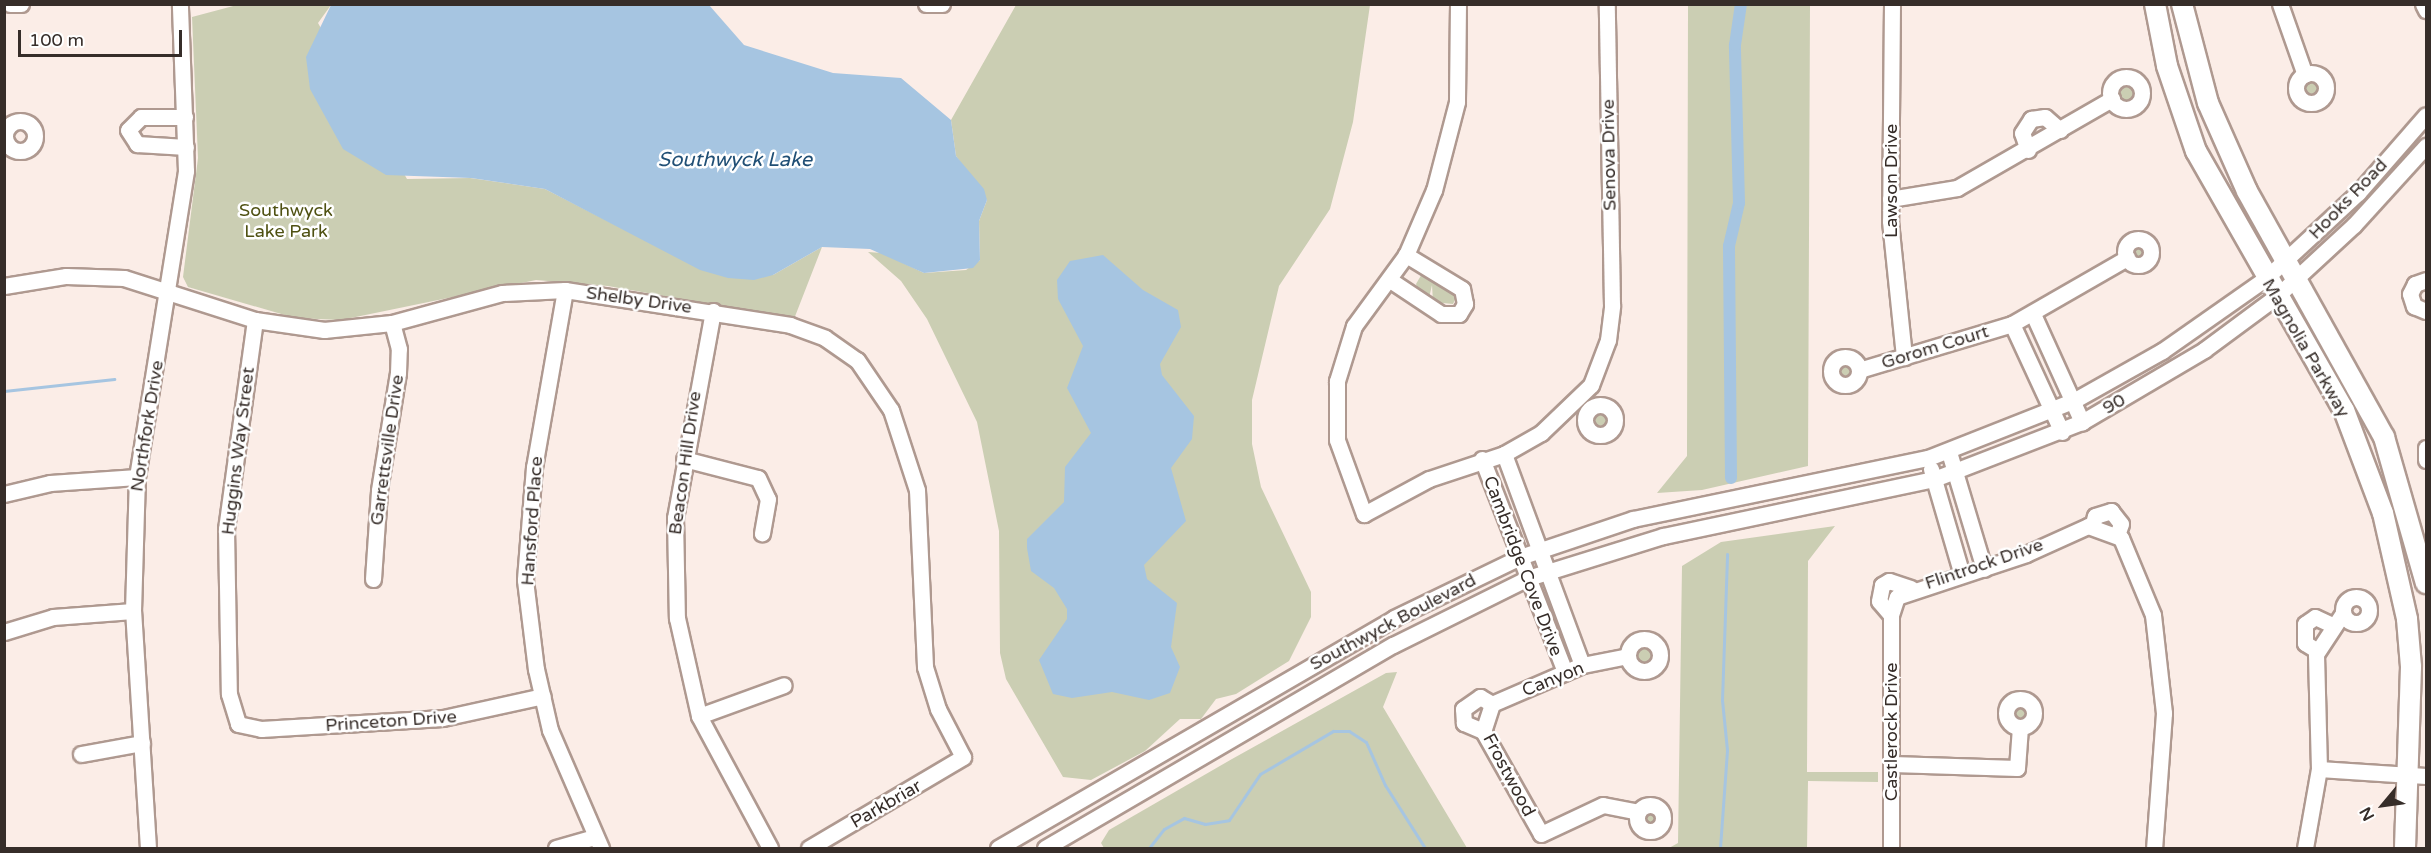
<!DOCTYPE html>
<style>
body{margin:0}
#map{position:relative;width:2431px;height:853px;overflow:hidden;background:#fbede7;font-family:"Varela Round",sans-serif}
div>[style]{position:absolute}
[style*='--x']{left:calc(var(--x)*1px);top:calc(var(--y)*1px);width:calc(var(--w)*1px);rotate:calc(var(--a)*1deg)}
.green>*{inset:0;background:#cbceb3}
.round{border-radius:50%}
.water>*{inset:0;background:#a6c5e1}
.stream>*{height:3px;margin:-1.5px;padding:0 1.5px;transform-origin:1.5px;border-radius:1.5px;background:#a6c5e1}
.canal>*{height:12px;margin:-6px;padding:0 6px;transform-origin:6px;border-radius:6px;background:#a6c5e1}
.roads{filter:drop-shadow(2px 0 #af9990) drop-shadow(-2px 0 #af9990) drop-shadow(0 2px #af9990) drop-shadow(0 -2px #af9990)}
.minor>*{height:15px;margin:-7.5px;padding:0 7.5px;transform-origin:7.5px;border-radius:7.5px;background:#fff}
.minor>.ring{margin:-7.5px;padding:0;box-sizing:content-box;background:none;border:15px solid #fff;border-radius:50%}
.major>*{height:20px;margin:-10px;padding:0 10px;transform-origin:10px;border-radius:10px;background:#fff}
span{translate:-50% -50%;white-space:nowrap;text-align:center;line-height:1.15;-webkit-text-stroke:5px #fff;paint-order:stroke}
.street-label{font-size:18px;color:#362d29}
.park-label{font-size:18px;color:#4f5112}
.water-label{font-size:20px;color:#204f75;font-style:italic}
.frame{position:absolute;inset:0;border:6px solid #362d29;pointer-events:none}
.north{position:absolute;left:2353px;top:775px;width:60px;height:60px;-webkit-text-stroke:4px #fff;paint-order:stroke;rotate:241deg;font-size:16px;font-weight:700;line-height:24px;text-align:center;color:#362d29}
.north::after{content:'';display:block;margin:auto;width:21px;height:27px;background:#362d29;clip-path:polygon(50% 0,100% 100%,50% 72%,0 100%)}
.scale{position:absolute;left:18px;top:30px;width:164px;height:27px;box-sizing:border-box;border:3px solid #362d29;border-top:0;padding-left:8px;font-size:18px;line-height:21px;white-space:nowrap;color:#362d29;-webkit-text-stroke:4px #fff;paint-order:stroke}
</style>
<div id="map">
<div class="green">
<div style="clip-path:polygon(237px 5px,331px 5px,318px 23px,407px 179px,470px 178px,545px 189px,674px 255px,773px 275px,822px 247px,794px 319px,608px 286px,536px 280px,341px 320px,295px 318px,188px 287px,183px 277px,198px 158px,192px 17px)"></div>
<div style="clip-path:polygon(1016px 5px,1370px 5px,1353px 122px,1330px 209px,1279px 286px,1252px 400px,1252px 444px,1261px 487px,1311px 592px,1311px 617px,1289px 661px,1236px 694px,1216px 699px,1201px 719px,1180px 719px,1145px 751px,1091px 780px,1063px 777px,1006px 679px,1000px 653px,999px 531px,977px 422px,927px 319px,901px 281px,868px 252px,882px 253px,924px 273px,966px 270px,980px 260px,979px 221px,987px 200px,956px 156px,951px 120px)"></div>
<div style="clip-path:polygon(1688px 5px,1810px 5px,1808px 466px,1702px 490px,1657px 493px,1687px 456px)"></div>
<div class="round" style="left:2303px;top:81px;width:16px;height:16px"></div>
<div class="round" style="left:2119px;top:85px;width:16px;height:16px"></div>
<div class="round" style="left:2130px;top:243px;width:16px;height:16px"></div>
<div style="clip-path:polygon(1423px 272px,1446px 279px,1457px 296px,1453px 304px,1433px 302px,1432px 285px,1429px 298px,1419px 292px,1416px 284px)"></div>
<div class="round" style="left:1834px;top:354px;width:28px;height:28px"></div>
<div class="round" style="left:1585px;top:406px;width:28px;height:28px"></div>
<div style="clip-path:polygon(1835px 526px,1808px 561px,1807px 772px,1878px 772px,1878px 782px,1808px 781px,1807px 848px,1669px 848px,1678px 843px,1682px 566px,1721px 542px)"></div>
<div class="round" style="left:1631px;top:641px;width:28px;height:28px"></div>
<div style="clip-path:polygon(1397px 672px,1383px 707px,1467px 848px,1104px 848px,1101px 843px,1109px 830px,1232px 759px,1386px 673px)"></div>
<div class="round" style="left:2006px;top:697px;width:28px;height:28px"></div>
<div class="round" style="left:1639px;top:802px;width:28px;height:28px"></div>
</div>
<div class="water">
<div style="clip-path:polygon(331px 5px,709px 5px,744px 45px,833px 73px,901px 78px,951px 120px,956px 156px,984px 189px,987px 200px,979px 221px,980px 260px,973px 268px,924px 273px,870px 249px,822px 247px,773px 275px,754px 280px,728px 278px,700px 270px,545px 189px,471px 178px,386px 175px,343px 149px,310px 89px,306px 57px)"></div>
<div style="clip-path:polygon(1103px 255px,1143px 290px,1178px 310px,1181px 327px,1160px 364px,1162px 375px,1194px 416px,1192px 439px,1171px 468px,1186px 521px,1144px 565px,1147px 579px,1177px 603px,1171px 647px,1180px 667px,1170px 693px,1149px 700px,1112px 692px,1072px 698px,1053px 694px,1039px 660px,1067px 619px,1067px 609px,1054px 588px,1031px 571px,1027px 548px,1027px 539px,1064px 502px,1065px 467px,1091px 433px,1067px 388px,1083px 346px,1058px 299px,1057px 280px,1070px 261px)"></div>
</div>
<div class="stream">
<div style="--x:4;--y:391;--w:111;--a:-6.2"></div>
<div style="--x:1149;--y:848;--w:24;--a:-52"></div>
<div style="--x:1164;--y:829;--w:23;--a:-29"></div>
<div style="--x:1184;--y:818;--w:22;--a:16"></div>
<div style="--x:1205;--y:824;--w:24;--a:-9"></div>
<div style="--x:1229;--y:820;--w:55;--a:-56"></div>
<div style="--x:1260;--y:774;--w:85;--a:-30.5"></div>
<div style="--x:1333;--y:731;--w:16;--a:0"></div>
<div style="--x:1349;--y:731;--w:20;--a:33"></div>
<div style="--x:1366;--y:742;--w:47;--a:66.2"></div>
<div style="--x:1385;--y:785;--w:75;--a:57.6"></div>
<div style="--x:1720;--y:848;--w:98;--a:-85.9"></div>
<div style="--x:1727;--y:750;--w:50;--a:-95.7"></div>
<div style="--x:1722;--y:700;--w:146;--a:-88"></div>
</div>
<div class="canal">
<div style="--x:1731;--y:478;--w:232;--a:-90.5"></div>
<div style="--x:1729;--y:246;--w:44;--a:-76.9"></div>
<div style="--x:1739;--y:203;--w:158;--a:-91.5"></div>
<div style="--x:1735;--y:45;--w:41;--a:-81.7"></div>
</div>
<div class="roads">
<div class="minor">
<div style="--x:10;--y:4;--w:11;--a:0"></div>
<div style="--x:926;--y:4;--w:16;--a:0"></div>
<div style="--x:1458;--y:4;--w:98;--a:90.6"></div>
<div style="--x:1457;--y:102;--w:91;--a:104.6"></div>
<div style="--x:1434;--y:190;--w:71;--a:113.3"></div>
<div style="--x:1406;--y:255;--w:88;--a:126.2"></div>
<div style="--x:1354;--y:326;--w:58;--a:107.2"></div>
<div style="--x:1337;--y:381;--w:59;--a:90"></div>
<div style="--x:1337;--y:440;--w:79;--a:70"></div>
<div style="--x:1364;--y:514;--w:74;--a:-28.3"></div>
<div style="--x:1429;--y:479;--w:79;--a:-18.4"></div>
<div style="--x:1504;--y:454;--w:43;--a:-29.6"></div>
<div style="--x:1541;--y:433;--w:69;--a:-43.8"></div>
<div style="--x:1591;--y:385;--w:48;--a:-69.3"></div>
<div style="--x:1608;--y:340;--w:35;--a:-83"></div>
<div style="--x:1612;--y:305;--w:301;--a:-91"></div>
<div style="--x:1892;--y:4;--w:217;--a:90.5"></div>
<div style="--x:1890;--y:221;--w:137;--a:84.1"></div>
<div style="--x:2280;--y:4;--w:75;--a:70.6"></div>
<div style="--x:2423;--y:4;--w:7;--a:63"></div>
<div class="ring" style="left:2296px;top:73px;width:15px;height:15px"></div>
<div class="ring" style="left:2110px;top:77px;width:17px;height:17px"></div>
<div style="--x:185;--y:117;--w:44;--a:180"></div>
<div style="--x:141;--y:117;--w:18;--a:135"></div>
<div style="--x:128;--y:130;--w:17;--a:57"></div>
<div style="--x:137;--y:144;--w:49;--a:3.5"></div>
<div class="ring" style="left:5px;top:121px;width:15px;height:15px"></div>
<div style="--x:2028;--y:150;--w:18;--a:-109"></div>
<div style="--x:2022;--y:133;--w:17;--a:-57"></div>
<div style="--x:2031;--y:119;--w:14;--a:-8"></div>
<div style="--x:2045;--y:117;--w:20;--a:41"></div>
<div style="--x:1890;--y:199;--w:68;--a:-9.3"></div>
<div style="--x:1957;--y:188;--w:179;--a:-29.9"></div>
<div class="ring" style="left:2125px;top:239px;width:11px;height:11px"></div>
<div style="--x:1390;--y:280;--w:61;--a:33.7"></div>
<div style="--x:1441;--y:314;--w:18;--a:0"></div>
<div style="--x:1459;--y:314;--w:12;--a:-59"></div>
<div style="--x:1465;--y:304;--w:15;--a:-101"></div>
<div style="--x:1462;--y:289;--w:66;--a:-148.7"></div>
<div style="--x:2426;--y:280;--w:12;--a:160"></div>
<div style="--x:2415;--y:284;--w:11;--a:117"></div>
<div style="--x:2410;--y:294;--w:13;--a:72"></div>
<div style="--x:2414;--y:306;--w:13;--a:23"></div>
<div style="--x:4;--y:286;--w:63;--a:-9.2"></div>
<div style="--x:66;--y:276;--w:58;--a:2"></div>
<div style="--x:124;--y:278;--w:138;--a:17.8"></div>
<div style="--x:255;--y:320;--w:70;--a:8.2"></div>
<div style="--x:324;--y:330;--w:68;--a:-5.9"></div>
<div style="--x:392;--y:323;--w:114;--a:-15.3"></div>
<div style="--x:502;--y:293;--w:63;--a:-2.7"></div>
<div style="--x:565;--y:290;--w:228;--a:8.8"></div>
<div style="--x:790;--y:325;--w:37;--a:20"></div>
<div style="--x:825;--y:338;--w:39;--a:35"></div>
<div style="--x:857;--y:360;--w:60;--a:55.8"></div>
<div style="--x:891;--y:410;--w:84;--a:72"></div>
<div style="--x:917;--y:490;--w:177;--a:87.4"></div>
<div style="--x:925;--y:667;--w:44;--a:72.8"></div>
<div style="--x:938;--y:709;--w:54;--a:62.5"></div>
<div style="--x:963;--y:757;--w:179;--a:149.4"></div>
<div style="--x:565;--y:290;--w:180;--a:99.9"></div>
<div style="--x:534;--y:467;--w:113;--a:94.6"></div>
<div style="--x:525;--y:580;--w:90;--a:83"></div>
<div style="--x:536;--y:669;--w:63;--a:77.1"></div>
<div style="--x:550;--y:730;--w:129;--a:66.6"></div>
<div style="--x:713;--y:311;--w:210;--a:100.4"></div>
<div style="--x:675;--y:518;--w:100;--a:88.9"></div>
<div style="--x:677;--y:618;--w:100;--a:77.3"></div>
<div style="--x:699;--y:716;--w:150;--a:61.7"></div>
<div style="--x:2033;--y:314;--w:119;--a:65.6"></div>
<div style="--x:255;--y:320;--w:211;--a:97.9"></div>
<div style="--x:226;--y:529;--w:165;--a:89"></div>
<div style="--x:229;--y:694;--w:31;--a:73"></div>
<div style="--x:238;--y:724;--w:24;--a:12"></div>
<div style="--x:261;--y:729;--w:182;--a:-3.5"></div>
<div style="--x:443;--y:718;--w:102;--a:-12.4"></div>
<div style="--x:2012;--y:324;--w:119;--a:65.2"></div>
<div class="ring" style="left:1831px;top:357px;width:13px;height:13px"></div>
<div style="--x:1859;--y:370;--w:160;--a:-16.7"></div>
<div style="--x:2012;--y:324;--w:133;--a:-29.9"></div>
<div class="ring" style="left:1585px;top:405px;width:15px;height:15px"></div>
<div style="--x:2426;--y:448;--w:12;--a:90"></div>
<div style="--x:1949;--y:452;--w:122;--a:73.3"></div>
<div style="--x:1504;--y:454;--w:225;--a:69.7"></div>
<div style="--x:684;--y:459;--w:76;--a:14.4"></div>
<div style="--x:758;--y:478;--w:23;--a:65"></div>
<div style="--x:768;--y:499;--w:35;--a:100"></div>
<div style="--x:1482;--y:459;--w:229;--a:68.7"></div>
<div style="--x:1931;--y:469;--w:110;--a:73.7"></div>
<div style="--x:4;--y:494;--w:47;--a:-13.4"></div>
<div style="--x:50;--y:483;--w:87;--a:-3.9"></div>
<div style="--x:2092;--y:527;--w:11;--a:-75"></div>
<div style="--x:2095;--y:516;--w:17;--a:-17"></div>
<div style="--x:2111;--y:511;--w:16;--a:52"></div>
<div style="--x:2121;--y:524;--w:12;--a:110"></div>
<div style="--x:373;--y:579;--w:89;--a:-86.1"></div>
<div style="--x:379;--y:490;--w:119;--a:-80.8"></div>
<div style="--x:398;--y:373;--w:24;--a:-88"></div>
<div style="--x:399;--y:349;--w:27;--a:-105"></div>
<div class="ring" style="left:2343px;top:597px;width:11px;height:11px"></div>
<div style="--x:1891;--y:615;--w:18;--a:-131"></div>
<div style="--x:1879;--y:601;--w:16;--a:-79"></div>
<div style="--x:1882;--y:585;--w:8;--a:-30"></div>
<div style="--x:1889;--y:581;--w:23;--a:18"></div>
<div style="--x:4;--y:632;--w:51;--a:-17"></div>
<div style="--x:53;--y:617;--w:80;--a:-4.3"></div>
<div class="ring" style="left:1628px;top:639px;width:17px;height:17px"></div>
<div style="--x:2316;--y:650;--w:13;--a:-148"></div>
<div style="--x:2305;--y:643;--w:19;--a:-90"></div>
<div style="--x:2305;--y:624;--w:12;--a:-35"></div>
<div style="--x:2315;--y:617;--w:19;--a:25"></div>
<div style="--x:1628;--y:656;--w:47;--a:168.9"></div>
<div style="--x:1582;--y:665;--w:98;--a:156.6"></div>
<div style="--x:1492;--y:704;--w:28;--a:108"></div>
<div style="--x:1483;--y:731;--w:118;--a:60.6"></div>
<div style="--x:1541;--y:834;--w:68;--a:-25.1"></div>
<div style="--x:1603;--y:805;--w:36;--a:11"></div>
<div class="ring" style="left:2006px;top:699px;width:13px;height:13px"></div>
<div style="--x:699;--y:716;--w:90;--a:-20"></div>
<div style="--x:1483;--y:731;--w:21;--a:-157"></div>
<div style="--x:1464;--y:723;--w:14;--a:-94"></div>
<div style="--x:1463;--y:709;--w:21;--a:-35"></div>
<div style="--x:1480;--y:697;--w:14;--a:30"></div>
<div style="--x:81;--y:754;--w:62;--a:-10.2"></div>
<div style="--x:1892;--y:764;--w:125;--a:1.8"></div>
<div style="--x:2017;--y:768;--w:41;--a:-85.8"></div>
<div style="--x:2319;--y:769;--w:107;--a:3.7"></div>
<div class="ring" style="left:1637px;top:805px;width:11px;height:11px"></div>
<div style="--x:148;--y:848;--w:237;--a:-93.6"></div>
<div style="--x:133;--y:611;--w:134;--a:-88.3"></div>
<div style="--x:137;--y:477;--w:310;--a:-80.9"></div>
<div style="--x:186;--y:171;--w:167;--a:-92.1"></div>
<div style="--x:556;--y:848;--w:40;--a:-16"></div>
<div style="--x:998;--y:848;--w:458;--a:-30.1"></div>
<div style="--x:1394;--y:618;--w:140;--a:-25.8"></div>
<div style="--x:1520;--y:557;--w:119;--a:-18.6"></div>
<div style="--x:1633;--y:519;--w:301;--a:-11.7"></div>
<div style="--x:1928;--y:458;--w:156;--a:-21.5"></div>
<div style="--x:2073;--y:401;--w:102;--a:-29.3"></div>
<div style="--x:2162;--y:351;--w:126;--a:-35"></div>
<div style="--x:2265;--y:279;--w:127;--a:-42.8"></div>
<div style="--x:2358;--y:193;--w:103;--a:-48.9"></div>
<div style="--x:1045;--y:848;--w:403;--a:-30.3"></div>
<div style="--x:1393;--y:645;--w:151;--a:-26.4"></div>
<div style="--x:1528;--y:578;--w:141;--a:-17.3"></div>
<div style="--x:1663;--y:536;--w:277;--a:-11.9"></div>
<div style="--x:1934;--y:479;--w:159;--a:-21.1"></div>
<div style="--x:2082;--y:422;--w:142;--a:-30.5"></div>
<div style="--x:2204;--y:350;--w:91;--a:-36.5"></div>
<div style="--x:2277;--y:296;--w:105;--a:-42.7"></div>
<div style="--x:2354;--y:225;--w:107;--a:-47.7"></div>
<div style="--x:1891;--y:848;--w:233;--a:-90"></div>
<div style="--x:1891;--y:615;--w:19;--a:-72"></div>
<div style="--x:1897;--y:597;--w:136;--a:-18.4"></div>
<div style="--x:2026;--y:554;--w:68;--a:-24.3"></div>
<div style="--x:2088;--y:526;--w:35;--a:20"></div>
<div style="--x:2121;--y:538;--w:83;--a:67.4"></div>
<div style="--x:2153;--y:615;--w:99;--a:83.6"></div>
<div style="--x:2164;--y:713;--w:135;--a:94.2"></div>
<div style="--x:2305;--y:848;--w:80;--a:-80"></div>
<div style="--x:2319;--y:769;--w:115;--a:-91.5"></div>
<div style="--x:2316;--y:654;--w:49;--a:-56.6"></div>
</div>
<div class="major">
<div style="--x:2155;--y:4;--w:63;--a:79"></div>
<div style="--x:2167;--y:66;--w:90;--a:71.2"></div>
<div style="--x:2196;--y:151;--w:298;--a:60.3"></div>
<div style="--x:2344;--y:410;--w:110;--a:69.3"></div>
<div style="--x:2383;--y:513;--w:109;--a:77.2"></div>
<div style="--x:2407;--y:619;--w:48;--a:85.2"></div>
<div style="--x:2411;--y:667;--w:181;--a:91.9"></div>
<div style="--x:2182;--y:4;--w:102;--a:75.3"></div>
<div style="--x:2208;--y:103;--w:96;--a:66.1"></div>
<div style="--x:2247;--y:191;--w:282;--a:60.9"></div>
<div style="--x:2384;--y:437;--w:152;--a:74"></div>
</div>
</div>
<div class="street-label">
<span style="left:1609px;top:155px;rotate:-91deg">Senova Drive</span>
<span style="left:1891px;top:181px;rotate:-90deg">Lawson Drive</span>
<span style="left:2348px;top:199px;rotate:-46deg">Hooks Road</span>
<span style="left:639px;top:300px;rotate:8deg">Shelby Drive</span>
<span style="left:1935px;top:347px;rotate:-17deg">Gorom Court</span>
<span style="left:2306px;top:348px;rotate:60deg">Magnolia Parkway</span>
<span style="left:2114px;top:404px;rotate:-29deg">90</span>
<span style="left:147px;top:426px;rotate:-81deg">Northfork Drive</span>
<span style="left:387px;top:450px;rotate:-82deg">Garrettsville Drive</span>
<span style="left:238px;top:451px;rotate:-83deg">Huggins Way Street</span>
<span style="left:685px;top:463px;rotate:-82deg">Beacon Hill Drive</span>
<span style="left:532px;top:521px;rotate:-86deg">Hansford Place</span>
<span style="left:1984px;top:564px;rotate:-19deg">Flintrock Drive</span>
<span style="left:1523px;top:566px;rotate:69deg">Cambridge Cove Drive</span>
<span style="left:1393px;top:622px;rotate:-28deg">Southwyck Boulevard</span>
<span style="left:1553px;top:679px;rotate:-22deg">Canyon</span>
<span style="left:391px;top:721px;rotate:-4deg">Princeton Drive</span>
<span style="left:1891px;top:732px;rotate:-90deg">Castlerock Drive</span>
<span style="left:1509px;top:775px;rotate:62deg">Frostwood</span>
<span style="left:886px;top:804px;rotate:-30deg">Parkbriar</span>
</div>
<div class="park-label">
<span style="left:286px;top:221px">Southwyck<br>Lake Park</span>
</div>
<div class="water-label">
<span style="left:735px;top:160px">Southwyck Lake</span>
</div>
<div class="frame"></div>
<div class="north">N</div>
<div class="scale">100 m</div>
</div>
